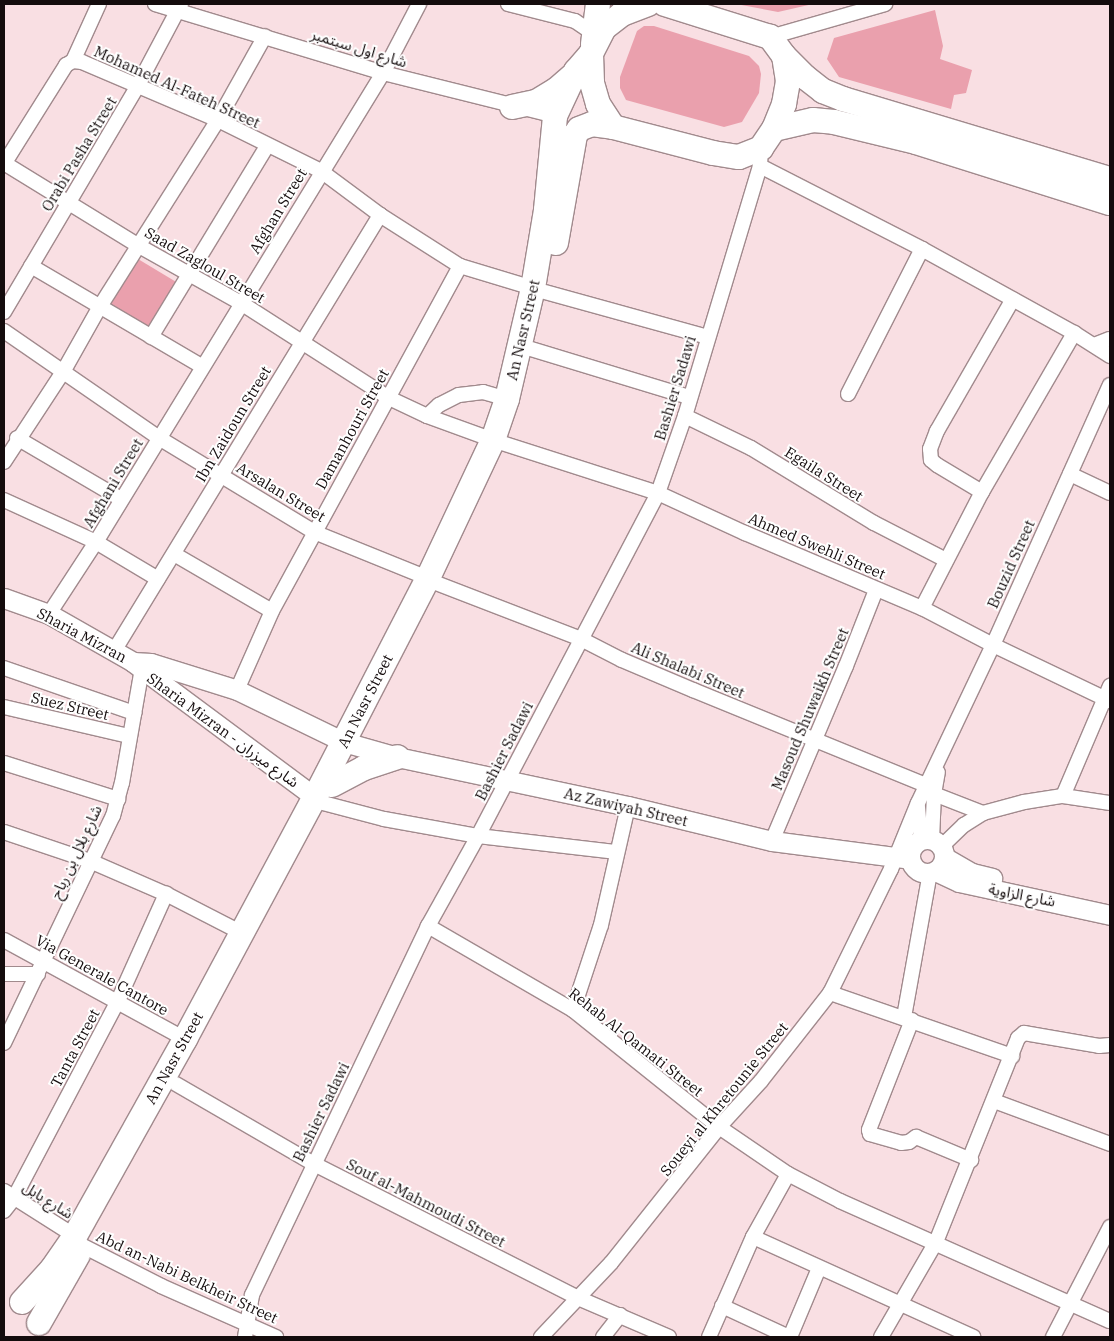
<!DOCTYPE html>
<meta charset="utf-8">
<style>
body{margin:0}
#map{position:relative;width:1114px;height:1341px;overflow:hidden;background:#f9dfe3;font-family:"IBM Plex Serif","Noto Sans Arabic",serif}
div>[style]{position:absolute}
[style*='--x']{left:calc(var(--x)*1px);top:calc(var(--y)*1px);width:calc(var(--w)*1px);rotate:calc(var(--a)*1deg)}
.green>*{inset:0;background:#eaa0ad;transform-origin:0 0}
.roads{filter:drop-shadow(1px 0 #a18a8d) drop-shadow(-1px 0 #a18a8d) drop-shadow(0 1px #a18a8d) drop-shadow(0 -1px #a18a8d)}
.street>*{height:14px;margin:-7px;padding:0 7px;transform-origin:7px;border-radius:7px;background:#fff}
.secondary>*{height:19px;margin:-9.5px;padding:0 9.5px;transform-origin:9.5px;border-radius:9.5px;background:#fff}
.secondary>.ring{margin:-9.5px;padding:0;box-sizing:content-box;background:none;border:19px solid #fff;border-radius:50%}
.highway>*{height:24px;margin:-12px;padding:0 12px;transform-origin:12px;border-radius:12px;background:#fff}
span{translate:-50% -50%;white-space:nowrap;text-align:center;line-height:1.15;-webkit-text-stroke:4px #fff;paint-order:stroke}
.street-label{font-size:15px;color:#140c0d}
.frame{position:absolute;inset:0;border:5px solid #140c0d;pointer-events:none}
</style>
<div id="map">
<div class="green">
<div style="clip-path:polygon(736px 4px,813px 4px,778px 12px)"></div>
<div style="clip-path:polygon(935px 10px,943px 46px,940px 59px,972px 70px,966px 93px,954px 95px,951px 109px,839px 77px,827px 59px,834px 38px)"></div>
<div style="clip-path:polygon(644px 26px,654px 26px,749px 56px,759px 66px,761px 74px,759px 93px,742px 122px,724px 127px,626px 100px,620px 88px,620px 77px,637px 31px)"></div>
<div style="left:138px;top:259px;width:49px;height:58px;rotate:31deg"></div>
</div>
<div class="roads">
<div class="street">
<div style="--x:155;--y:4;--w:238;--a:16.8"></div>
<div style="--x:383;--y:73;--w:177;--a:14"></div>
<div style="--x:508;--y:4;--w:69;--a:14.2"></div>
<div style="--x:575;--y:21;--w:23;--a:34"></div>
<div style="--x:770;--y:37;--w:120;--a:-16"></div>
<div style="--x:73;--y:61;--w:9;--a:6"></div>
<div style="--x:82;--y:62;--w:148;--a:23.1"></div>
<div style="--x:218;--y:120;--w:115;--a:26.3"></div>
<div style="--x:321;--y:171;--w:74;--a:36.7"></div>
<div style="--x:380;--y:215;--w:95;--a:32.5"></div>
<div style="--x:460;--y:266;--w:76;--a:16.8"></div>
<div style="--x:73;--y:61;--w:63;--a:-65.5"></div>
<div style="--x:4;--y:163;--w:158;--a:31.6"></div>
<div style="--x:139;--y:246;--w:117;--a:29.2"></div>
<div style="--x:241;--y:303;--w:176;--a:32.7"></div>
<div style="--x:389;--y:398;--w:42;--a:25.3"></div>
<div style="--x:427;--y:416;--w:70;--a:20"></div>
<div style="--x:4;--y:164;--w:117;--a:-57.9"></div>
<div style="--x:66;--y:65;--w:8;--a:-30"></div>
<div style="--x:760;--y:166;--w:182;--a:27.1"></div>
<div style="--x:922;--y:249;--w:174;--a:28.9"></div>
<div style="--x:1074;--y:333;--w:43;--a:32.6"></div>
<div style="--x:31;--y:266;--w:199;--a:30.4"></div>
<div style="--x:545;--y:292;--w:169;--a:15.4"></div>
<div style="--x:4;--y:312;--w:264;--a:-59.4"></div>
<div style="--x:138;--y:85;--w:92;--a:-62"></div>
<div style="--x:4;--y:331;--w:188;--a:34.6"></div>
<div style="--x:159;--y:438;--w:181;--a:31.2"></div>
<div style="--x:314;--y:532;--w:123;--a:22"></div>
<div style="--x:151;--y:337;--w:223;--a:-58.7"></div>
<div style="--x:1094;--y:345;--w:17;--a:-21"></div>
<div style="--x:531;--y:349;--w:165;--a:16.9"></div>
<div style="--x:848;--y:394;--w:163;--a:-63"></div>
<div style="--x:427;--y:416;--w:16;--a:-43"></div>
<div style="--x:439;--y:405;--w:22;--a:-27"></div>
<div style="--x:459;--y:395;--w:24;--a:-7"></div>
<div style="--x:483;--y:392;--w:25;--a:16"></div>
<div style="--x:685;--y:416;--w:73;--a:25.9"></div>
<div style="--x:751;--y:448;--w:144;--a:31.4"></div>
<div style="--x:874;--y:523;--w:81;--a:27.2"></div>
<div style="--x:17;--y:438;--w:121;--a:30.4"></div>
<div style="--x:502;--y:443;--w:164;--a:17.8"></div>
<div style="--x:658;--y:493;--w:96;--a:24.7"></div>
<div style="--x:745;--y:533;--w:192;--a:23"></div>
<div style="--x:922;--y:608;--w:80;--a:27.5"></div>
<div style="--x:993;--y:645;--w:130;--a:25.6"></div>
<div style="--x:4;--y:462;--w:108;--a:-56.8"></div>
<div style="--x:63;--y:372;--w:73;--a:-60.6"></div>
<div style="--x:99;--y:308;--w:222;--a:-57.7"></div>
<div style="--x:218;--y:120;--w:96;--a:-60.8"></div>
<div style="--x:1070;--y:474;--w:44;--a:25.4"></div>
<div style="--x:982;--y:492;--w:52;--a:-149"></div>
<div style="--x:937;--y:465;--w:8;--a:-140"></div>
<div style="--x:931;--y:460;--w:11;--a:-95"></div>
<div style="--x:930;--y:449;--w:19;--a:-69"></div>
<div style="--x:937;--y:431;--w:152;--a:-60.1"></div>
<div style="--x:4;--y:500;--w:101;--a:24.5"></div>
<div style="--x:96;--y:542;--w:72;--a:30.8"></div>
<div style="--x:174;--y:554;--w:113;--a:30.2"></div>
<div style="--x:436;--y:583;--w:155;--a:21.1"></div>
<div style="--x:581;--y:639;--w:46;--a:27.1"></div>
<div style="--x:622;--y:660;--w:77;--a:22.9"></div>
<div style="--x:693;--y:690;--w:252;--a:22.2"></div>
<div style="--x:922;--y:608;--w:131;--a:-62.7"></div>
<div style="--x:982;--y:492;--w:184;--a:-59.9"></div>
<div style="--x:49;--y:614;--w:86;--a:-56.9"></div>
<div style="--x:96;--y:542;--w:550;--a:-58.54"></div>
<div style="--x:383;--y:73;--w:78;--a:-62.4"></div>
<div style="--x:114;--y:651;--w:511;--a:-58.61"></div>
<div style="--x:4;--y:668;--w:138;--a:19.1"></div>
<div style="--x:237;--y:690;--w:86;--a:-66.1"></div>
<div style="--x:272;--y:611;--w:393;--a:-61.4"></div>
<div style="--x:4;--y:707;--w:128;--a:13.1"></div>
<div style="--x:4;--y:763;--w:120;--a:17.5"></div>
<div style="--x:934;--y:794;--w:53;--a:21.2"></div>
<div style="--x:1063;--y:796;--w:120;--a:-66.9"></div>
<div style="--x:323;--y:803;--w:63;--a:14.7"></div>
<div style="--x:384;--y:819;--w:96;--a:10.3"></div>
<div style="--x:478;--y:836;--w:140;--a:6.6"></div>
<div style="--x:918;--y:807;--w:34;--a:85"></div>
<div style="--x:4;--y:832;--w:91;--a:18.6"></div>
<div style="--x:90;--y:861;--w:83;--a:23.5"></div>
<div style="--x:166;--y:894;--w:85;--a:27.2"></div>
<div style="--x:932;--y:840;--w:46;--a:-87.5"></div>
<div style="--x:934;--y:794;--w:22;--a:-80"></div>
<div style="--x:772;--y:841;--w:190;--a:-67.1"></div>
<div style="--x:846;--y:666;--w:82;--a:-68.5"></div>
<div style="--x:941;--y:847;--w:32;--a:-44"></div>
<div style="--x:964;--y:825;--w:22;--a:-32"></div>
<div style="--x:983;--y:813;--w:42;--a:-15"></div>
<div style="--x:1024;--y:802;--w:39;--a:-9"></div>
<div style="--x:1063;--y:796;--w:48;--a:8.5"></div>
<div style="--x:428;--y:926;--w:168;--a:30.1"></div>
<div style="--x:573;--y:1010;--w:187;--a:38.7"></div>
<div style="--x:719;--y:1127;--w:83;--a:34.3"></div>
<div style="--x:788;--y:1174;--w:59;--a:27.4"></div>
<div style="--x:840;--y:1201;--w:295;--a:24"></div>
<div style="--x:4;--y:940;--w:206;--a:28.7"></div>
<div style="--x:4;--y:974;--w:34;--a:0"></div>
<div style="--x:830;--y:993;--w:193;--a:19.1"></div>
<div style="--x:573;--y:1010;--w:89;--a:-71.8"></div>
<div style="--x:601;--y:925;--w:122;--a:-77.2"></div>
<div style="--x:904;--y:1017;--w:146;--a:-79.8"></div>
<div style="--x:912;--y:1020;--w:118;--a:111.4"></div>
<div style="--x:869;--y:1130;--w:4;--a:76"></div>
<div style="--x:870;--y:1134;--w:32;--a:16"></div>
<div style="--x:901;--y:1143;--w:8;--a:-7"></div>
<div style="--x:909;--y:1142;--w:9;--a:-36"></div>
<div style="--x:916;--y:1137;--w:60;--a:22.7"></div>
<div style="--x:4;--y:1043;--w:252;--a:-64.4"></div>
<div style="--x:113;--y:816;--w:34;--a:-75"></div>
<div style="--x:122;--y:783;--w:122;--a:-80.1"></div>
<div style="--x:176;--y:1084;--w:160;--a:30.1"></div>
<div style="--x:314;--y:1164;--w:296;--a:26.9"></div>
<div style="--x:578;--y:1298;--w:99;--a:23.2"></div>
<div style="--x:994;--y:1101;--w:124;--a:20.3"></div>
<div style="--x:4;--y:1191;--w:84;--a:32.4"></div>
<div style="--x:4;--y:1211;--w:16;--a:-52"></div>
<div style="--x:14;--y:1198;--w:221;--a:-62.2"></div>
<div style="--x:117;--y:1003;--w:120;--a:-65.8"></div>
<div style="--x:753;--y:1237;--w:242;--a:24.4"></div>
<div style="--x:83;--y:1246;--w:88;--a:27.1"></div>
<div style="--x:161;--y:1286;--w:126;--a:23.9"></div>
<div style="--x:722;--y:1306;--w:74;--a:24.8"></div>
<div style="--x:245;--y:1337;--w:43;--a:-80.5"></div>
<div style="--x:252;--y:1295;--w:409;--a:-64.5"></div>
<div style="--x:428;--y:926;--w:103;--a:-60.9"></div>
<div style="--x:478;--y:836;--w:387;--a:-62.3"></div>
<div style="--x:658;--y:493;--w:82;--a:-70.7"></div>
<div style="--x:685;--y:416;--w:261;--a:-73.3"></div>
<div style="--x:760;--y:166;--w:18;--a:-87"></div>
<div style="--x:541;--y:1337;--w:102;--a:-46.6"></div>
<div style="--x:611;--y:1263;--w:174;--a:-51.5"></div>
<div style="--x:719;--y:1127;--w:62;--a:-47.6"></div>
<div style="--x:761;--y:1081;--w:112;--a:-51.9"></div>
<div style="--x:830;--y:993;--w:138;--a:-63.8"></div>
<div style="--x:891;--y:869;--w:71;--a:-67.8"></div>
<div style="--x:918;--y:803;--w:175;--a:-64.6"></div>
<div style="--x:993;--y:645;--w:285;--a:-65.8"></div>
<div style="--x:603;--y:1337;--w:28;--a:-52"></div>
<div style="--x:709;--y:1337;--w:109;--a:-66.3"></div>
<div style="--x:753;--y:1237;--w:72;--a:-60.9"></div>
<div style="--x:790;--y:1337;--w:75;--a:-67.2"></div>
<div style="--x:881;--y:1337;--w:110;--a:-59.9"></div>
<div style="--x:936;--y:1242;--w:220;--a:-68.1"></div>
<div style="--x:1018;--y:1038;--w:8;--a:-40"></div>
<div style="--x:1024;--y:1033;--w:76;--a:9.8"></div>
<div style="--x:1099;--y:1046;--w:11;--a:-5"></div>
<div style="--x:1053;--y:1337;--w:124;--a:-62.6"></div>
</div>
<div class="secondary">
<div style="--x:4;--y:598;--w:48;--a:19.6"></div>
<div style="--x:49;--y:614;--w:97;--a:29.7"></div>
<div style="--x:133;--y:662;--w:227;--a:36.6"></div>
<div style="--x:133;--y:662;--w:18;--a:3"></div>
<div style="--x:151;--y:663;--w:90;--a:17.4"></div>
<div style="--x:237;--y:690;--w:119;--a:25.9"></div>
<div style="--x:344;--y:742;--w:55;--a:15.8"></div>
<div style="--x:397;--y:757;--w:236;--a:12"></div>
<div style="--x:628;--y:806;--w:148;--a:13.7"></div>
<div style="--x:772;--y:841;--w:139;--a:7.4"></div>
<div class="ring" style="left:910px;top:839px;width:15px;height:15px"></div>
<div style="--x:944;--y:857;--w:32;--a:30"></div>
<div style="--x:972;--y:873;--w:21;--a:14"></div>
<div style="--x:935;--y:871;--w:26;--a:25"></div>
<div style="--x:959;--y:882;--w:155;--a:12.3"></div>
</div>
<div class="highway">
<div style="--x:648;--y:4;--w:28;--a:159"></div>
<div style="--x:622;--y:14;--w:23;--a:142"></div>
<div style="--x:604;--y:28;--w:29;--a:117"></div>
<div style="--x:591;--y:54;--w:29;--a:88"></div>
<div style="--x:592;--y:83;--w:22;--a:74"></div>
<div style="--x:598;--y:104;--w:27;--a:57"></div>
<div style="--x:613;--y:127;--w:103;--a:14.6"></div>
<div style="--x:713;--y:153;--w:26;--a:9"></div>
<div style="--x:739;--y:157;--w:24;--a:-22"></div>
<div style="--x:761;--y:148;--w:23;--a:-56"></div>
<div style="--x:774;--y:129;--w:27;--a:-68"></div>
<div style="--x:784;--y:104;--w:23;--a:-80"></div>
<div style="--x:788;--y:81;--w:25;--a:-99"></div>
<div style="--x:784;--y:56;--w:24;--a:-126"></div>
<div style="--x:770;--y:37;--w:110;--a:-162.6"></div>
<div style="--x:593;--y:44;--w:40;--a:-82.9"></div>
<div style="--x:784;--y:56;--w:30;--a:45"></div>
<div style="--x:805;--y:77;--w:23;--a:38"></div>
<div style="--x:823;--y:91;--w:22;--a:22"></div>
<div style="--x:843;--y:99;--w:279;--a:16.7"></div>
<div style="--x:512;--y:107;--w:25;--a:-12"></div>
<div style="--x:536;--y:102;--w:23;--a:-31"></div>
<div style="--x:556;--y:90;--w:21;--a:-41"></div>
<div style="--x:774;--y:129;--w:40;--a:-13"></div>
<div style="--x:813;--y:120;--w:21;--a:5"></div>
<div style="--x:834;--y:122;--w:84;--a:13.7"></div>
<div style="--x:916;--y:142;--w:203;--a:17.5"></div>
<div style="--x:556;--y:243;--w:110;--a:-80"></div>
<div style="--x:575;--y:135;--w:7;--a:-56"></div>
<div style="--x:579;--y:129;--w:14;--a:-21"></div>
<div style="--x:592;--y:124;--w:21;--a:8"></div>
<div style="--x:332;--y:785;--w:36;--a:-28"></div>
<div style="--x:364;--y:768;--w:35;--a:-18"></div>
<div style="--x:22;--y:1302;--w:45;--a:-47.7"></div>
<div style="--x:52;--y:1269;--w:40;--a:-55.1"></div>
<div style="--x:75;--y:1236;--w:226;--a:-60.8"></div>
<div style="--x:185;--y:1039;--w:275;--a:-61.8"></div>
<div style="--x:315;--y:797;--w:246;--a:-62.7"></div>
<div style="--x:428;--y:578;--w:153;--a:-64.8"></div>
<div style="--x:493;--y:440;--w:43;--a:-71.1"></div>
<div style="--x:507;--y:399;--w:114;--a:-76.8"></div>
<div style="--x:533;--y:288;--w:79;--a:-80.5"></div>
<div style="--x:546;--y:210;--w:94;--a:-84.5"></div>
<div style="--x:555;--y:116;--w:50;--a:-65"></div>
<div style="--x:576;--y:71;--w:23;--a:-49"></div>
<div style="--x:39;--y:1323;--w:78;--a:-60.2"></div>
</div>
</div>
<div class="street-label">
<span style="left:359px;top:48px;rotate:17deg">شارع اول سبتمبر</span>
<span style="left:177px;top:87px;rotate:24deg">Mohamed Al-Fateh Street</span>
<span style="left:79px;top:154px;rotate:-59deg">Orabi Pasha Street</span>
<span style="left:278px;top:211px;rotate:-59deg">Afghan Street</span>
<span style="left:205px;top:265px;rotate:30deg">Saad Zagloul Street</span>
<span style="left:523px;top:330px;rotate:-77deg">An Nasr Street</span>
<span style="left:675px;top:388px;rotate:-73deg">Bashier Sadawi</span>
<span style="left:233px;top:424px;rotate:-59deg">Ibn Zaidoun Street</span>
<span style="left:352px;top:429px;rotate:-61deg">Damanhouri Street</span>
<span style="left:824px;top:474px;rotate:32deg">Egaila Street</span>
<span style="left:113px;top:483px;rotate:-59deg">Afghani Street</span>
<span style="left:281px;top:492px;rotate:31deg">Arsalan Street</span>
<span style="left:817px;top:546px;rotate:23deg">Ahmed Swehli Street</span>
<span style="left:1011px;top:564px;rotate:-66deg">Bouzid Street</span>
<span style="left:82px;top:635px;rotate:28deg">Sharia Mizran</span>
<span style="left:688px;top:670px;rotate:23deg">Ali Shalabi Street</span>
<span style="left:365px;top:701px;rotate:-63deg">An Nasr Street</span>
<span style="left:70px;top:706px;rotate:13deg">Suez Street</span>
<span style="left:810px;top:709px;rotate:-67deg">Masoud Shuwaikh Street</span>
<span style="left:223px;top:730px;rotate:36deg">Sharia Mizran - شارع ميزران</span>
<span style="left:504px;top:751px;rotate:-63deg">Bashier Sadawi</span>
<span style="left:626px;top:807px;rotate:13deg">Az Zawiyah Street</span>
<span style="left:76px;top:852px;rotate:-65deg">شارع بلال بن رباح</span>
<span style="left:1022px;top:895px;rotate:11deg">شارع الزاوية</span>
<span style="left:102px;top:975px;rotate:29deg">Via Generale Cantore</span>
<span style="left:636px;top:1042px;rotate:38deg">Rehab Al-Qamati Street</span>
<span style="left:75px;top:1048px;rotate:-62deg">Tanta Street</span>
<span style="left:174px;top:1058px;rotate:-61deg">An Nasr Street</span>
<span style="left:724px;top:1099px;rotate:-51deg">Soueyi al Khretounie Street</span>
<span style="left:321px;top:1112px;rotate:-64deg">Bashier Sadawi</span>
<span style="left:48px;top:1200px;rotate:32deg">شارع بابل</span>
<span style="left:426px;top:1203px;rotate:27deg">Souf al-Mahmoudi Street</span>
<span style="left:187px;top:1277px;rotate:25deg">Abd an-Nabi Belkheir Street</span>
</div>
<div class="frame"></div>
</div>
